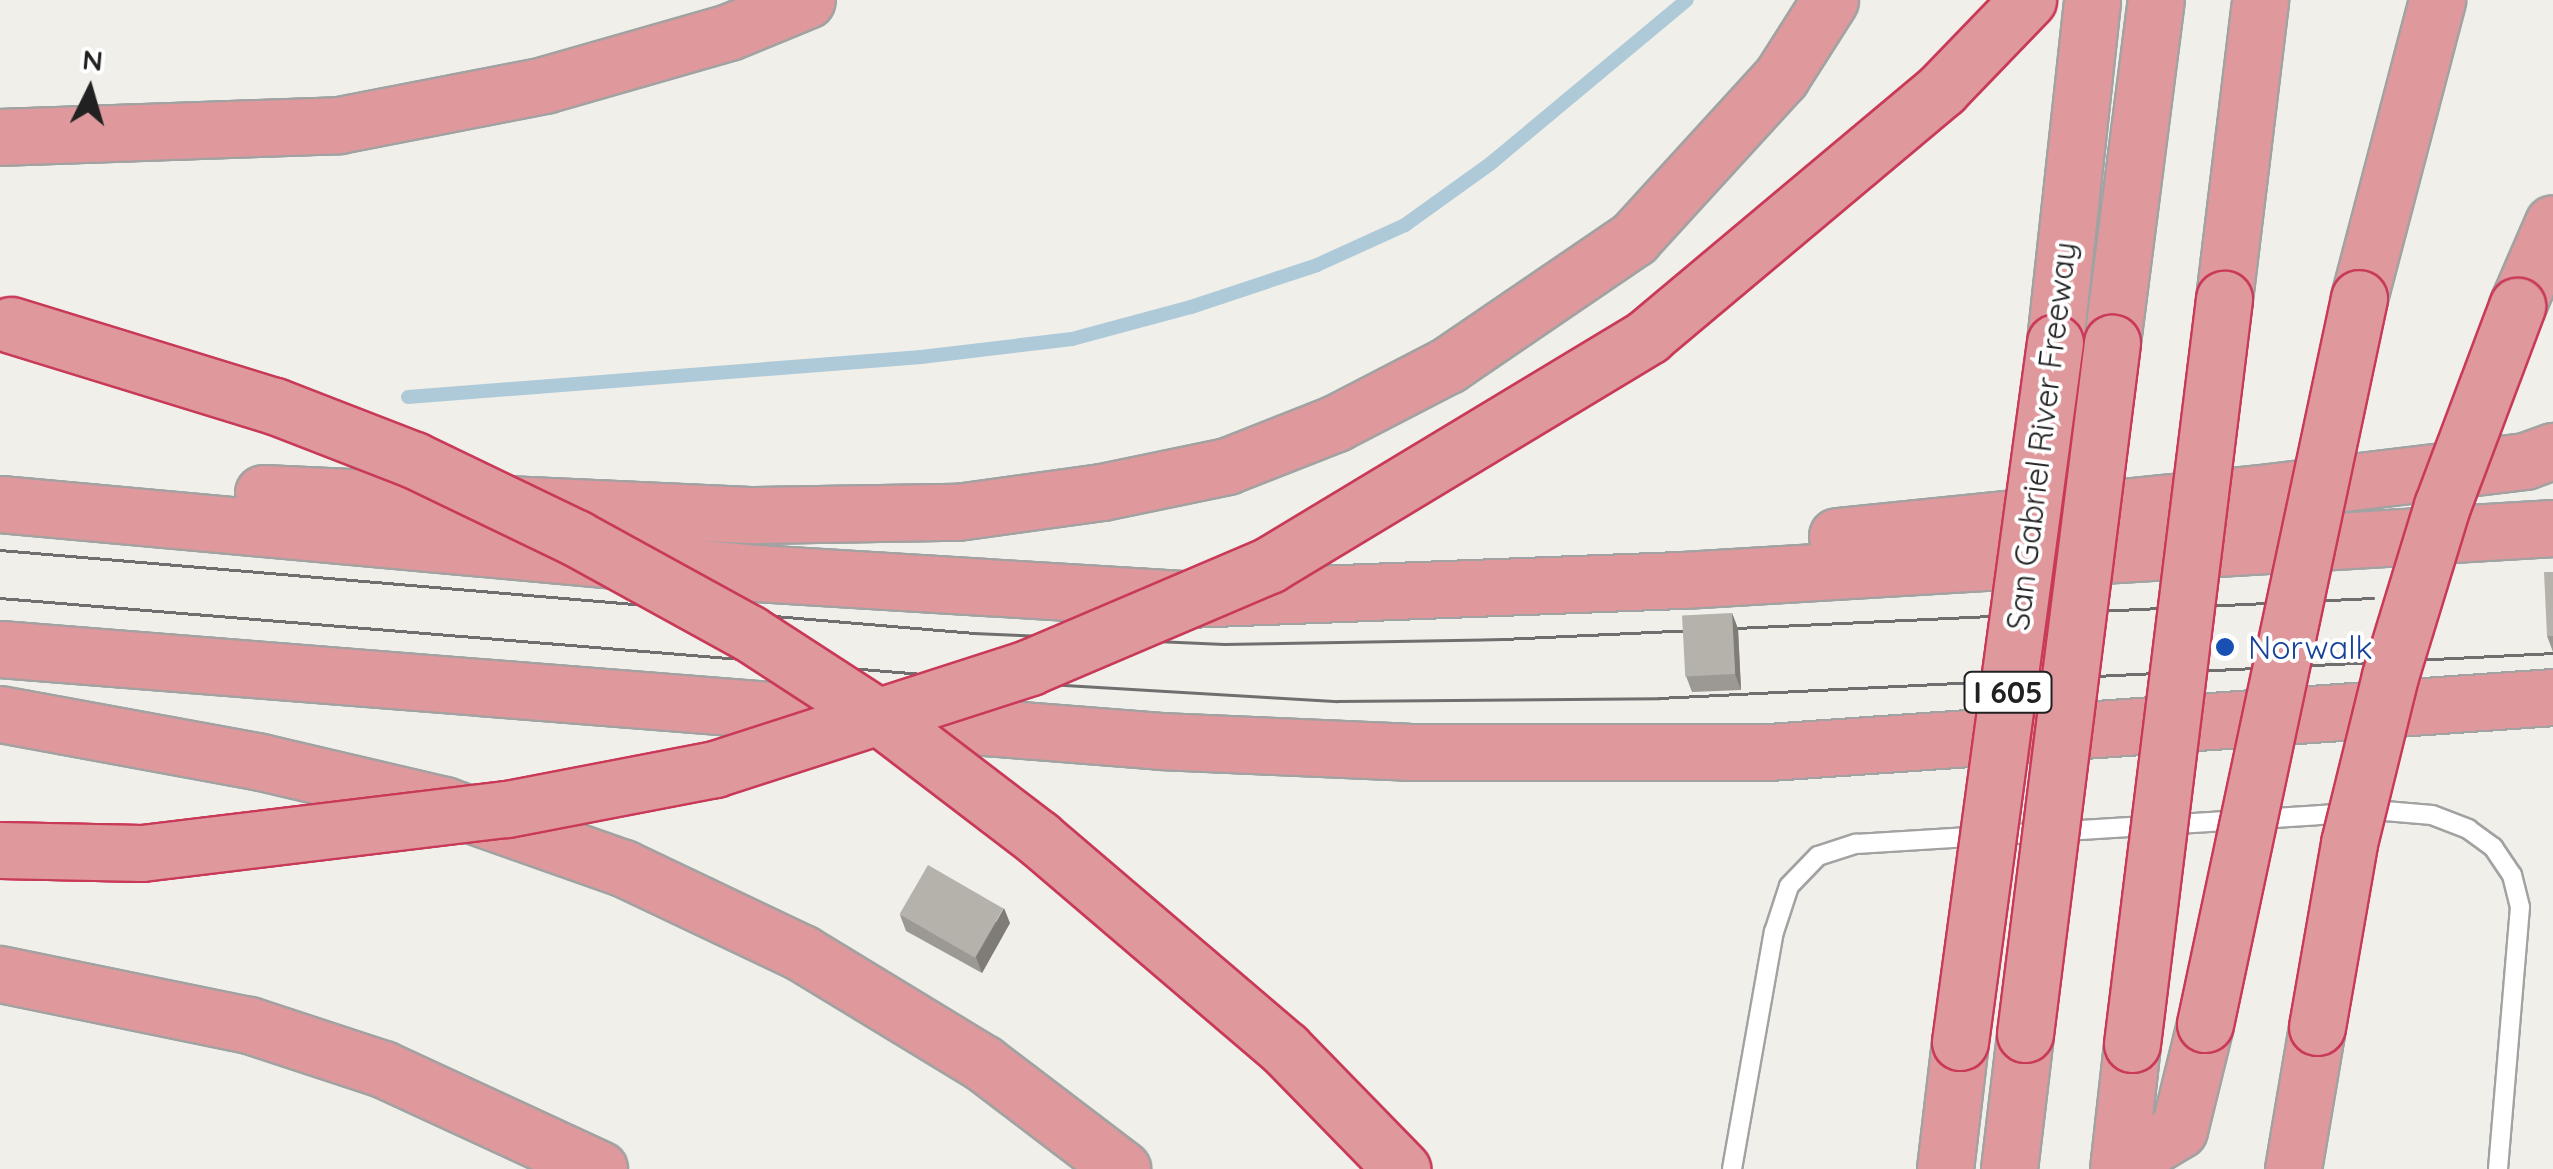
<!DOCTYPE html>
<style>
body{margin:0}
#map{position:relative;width:2553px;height:1169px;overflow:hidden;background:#f0efe9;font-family:Quicksand,sans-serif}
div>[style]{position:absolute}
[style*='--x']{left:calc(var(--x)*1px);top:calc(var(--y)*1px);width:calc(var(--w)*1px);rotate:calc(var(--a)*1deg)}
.stream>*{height:14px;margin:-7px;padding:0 7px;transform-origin:7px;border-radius:7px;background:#aecad9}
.roads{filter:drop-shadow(2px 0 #a2a2a2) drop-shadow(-2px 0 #a2a2a2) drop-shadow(0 2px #a2a2a2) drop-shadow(0 -2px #a2a2a2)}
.service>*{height:18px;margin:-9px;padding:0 9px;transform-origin:9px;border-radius:9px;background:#fff}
.motorway>*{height:55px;margin:-27.5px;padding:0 27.5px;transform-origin:27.5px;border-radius:27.5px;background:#df999d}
.tram>*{height:2.5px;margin:-1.25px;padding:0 1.25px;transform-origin:1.25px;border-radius:1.25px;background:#6f6f6f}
.bridges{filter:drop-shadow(2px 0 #c93a59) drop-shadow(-2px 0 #c93a59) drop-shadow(0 2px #c93a59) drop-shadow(0 -2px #c93a59)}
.motorway-bridge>*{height:55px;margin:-27.5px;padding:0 27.5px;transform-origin:27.5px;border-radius:27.5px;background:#df999d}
.wall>*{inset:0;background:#9c9893}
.shaded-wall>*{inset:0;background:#7f7c78}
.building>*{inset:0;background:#b5b1ab;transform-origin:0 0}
.dots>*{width:28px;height:28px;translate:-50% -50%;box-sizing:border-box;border:5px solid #fff;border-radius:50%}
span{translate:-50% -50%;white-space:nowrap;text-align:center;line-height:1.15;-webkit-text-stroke:8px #fff;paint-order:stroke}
.shield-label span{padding:2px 8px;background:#fff;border:2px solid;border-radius:8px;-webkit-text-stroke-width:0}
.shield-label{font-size:30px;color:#212121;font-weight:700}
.street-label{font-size:32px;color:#212121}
.transit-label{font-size:32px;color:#164399}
.left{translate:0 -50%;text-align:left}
.north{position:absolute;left:40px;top:40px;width:100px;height:100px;-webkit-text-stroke:8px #fff;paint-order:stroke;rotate:5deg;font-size:28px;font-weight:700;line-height:40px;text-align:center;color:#212121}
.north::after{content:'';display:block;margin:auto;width:35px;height:45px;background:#212121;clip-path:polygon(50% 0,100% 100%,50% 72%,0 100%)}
</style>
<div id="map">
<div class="stream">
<div style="--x:408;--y:397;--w:515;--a:-4.46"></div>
<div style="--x:921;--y:357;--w:152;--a:-6.8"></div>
<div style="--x:1072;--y:339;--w:123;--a:-15.1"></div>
<div style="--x:1191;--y:307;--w:133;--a:-18.4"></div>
<div style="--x:1317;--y:265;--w:97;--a:-24.4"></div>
<div style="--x:1405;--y:225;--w:105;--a:-35.7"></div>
<div style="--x:1490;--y:164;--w:256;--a:-39.8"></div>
</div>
<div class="roads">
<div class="service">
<div style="--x:1732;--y:1169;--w:241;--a:-80"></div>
<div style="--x:1774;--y:932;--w:48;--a:-71.9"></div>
<div style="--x:1789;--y:886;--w:42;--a:-46"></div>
<div style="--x:1818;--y:856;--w:40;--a:-18"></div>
<div style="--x:1856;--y:844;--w:530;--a:-3.57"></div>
<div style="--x:2385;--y:811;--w:47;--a:4.9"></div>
<div style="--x:2432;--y:815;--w:39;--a:21"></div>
<div style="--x:2468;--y:829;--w:31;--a:36"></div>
<div style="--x:2493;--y:847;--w:34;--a:56"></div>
<div style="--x:2512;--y:875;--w:33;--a:76"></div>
<div style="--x:2520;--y:907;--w:263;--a:94.8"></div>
</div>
<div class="motorway">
<div style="--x:0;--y:137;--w:339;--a:-2"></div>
<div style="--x:339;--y:125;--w:209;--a:-11"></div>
<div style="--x:544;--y:85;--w:192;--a:-16"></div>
<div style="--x:729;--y:32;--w:84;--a:-22.3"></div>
<div style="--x:2359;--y:298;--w:308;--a:-75.3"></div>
<div style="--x:2224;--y:299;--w:301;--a:-83.1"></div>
<div style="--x:2517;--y:306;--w:90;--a:-66.6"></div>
<div style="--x:2055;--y:342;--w:344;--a:-83.8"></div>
<div style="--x:2112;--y:342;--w:345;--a:-82.7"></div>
<div style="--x:263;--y:493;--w:492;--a:2.6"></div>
<div style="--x:755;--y:515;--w:202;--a:-0.9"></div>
<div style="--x:957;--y:512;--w:146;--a:-7.9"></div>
<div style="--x:1102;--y:492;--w:128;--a:-11.7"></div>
<div style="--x:1227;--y:466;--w:117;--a:-21.5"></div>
<div style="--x:1336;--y:423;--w:126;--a:-27.4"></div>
<div style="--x:1448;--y:365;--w:225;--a:-34.3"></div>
<div style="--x:1634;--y:238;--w:218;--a:-47.6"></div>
<div style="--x:1781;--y:77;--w:91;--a:-57.5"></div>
<div style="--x:0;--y:504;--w:759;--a:5.21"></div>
<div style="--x:756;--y:573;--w:431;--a:3.5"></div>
<div style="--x:1186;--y:599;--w:497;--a:-2.2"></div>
<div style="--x:1683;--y:580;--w:872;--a:-3.42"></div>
<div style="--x:1837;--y:536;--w:417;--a:-5.8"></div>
<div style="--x:2252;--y:494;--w:275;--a:-6.9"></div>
<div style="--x:2525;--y:461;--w:30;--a:-20"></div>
<div style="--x:0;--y:649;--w:1164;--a:4.53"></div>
<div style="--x:1160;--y:741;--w:248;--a:2.5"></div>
<div style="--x:1408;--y:752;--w:361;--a:0"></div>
<div style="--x:1769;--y:752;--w:786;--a:-4.01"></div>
<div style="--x:0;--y:714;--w:265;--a:10.4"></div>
<div style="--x:261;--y:762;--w:188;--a:13.2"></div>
<div style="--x:444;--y:805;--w:190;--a:19.4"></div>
<div style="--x:623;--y:868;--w:198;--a:25.4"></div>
<div style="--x:802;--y:953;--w:212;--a:31.3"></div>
<div style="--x:983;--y:1063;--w:175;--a:37.3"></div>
<div style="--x:0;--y:974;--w:254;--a:11.6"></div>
<div style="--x:249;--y:1025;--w:141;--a:18.2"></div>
<div style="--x:383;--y:1069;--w:238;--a:24.8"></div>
<div style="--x:2119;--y:1166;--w:70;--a:-31"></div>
<div style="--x:2179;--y:1130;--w:109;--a:-76.2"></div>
<div style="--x:1945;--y:1169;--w:128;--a:-83.3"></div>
<div style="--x:2009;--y:1169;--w:136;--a:-83.2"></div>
<div style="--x:2118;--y:1169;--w:126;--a:-83.6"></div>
<div style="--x:2293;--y:1169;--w:144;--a:-80.4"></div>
</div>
</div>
<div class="tram">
<div style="--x:0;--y:550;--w:978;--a:4.87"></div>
<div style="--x:974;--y:633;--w:250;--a:2.5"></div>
<div style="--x:1224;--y:644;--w:279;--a:-1"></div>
<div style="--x:1503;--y:639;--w:871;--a:-2.7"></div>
<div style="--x:0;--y:598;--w:1034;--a:4.71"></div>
<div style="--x:1031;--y:683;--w:307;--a:3.4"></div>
<div style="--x:1337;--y:701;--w:322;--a:-0.5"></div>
<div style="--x:1659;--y:698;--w:895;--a:-2.88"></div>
</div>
<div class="bridges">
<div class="motorway-bridge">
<div style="--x:11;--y:325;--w:276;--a:17.1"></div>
<div style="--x:275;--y:406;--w:149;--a:21.2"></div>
<div style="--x:414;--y:460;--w:180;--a:25.7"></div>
<div style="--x:576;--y:538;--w:197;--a:28.8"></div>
<div style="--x:749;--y:633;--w:167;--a:33"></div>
<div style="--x:889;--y:724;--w:188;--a:37.4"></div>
<div style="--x:1038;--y:838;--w:325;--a:40.5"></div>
<div style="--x:1285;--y:1049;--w:168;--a:45.7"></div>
<div style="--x:0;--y:850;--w:142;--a:1.2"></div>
<div style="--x:142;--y:853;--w:368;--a:-6.9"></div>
<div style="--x:507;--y:809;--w:212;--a:-10.9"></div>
<div style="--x:715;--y:769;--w:331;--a:-17.9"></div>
<div style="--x:1030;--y:667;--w:260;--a:-23.1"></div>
<div style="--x:1269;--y:565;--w:443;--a:-31.1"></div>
<div style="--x:1648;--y:336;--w:384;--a:-40"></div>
<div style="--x:1942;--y:89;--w:124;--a:-46"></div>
<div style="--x:2205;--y:1024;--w:742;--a:-78.02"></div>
<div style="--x:2317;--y:1027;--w:187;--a:-80.1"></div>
<div style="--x:2349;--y:843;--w:172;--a:-76.2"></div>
<div style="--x:2390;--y:676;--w:178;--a:-73"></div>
<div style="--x:2442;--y:506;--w:214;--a:-69.4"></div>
<div style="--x:2025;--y:1034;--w:697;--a:-82.83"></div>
<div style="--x:1960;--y:1042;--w:706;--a:-82.27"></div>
<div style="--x:2132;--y:1044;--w:751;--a:-82.96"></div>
</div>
</div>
<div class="wall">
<div style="clip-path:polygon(2553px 572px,2553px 652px,2547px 636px)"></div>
<div style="clip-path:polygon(1732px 613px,1738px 629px,1741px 690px,1692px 692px,1686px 676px)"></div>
<div style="clip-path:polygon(900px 915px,1010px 923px,982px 973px,906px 931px)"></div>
</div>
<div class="shaded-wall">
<div style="clip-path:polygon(1732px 613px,1738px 629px,1741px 690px,1735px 674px)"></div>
<div style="clip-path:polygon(1004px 908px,1010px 923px,982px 973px,976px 957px)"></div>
</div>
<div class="building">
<div style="clip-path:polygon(2544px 572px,2553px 572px,2553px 636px,2547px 636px)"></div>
<div style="left:1732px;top:613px;width:61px;height:50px;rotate:87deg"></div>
<div style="left:928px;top:865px;width:87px;height:57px;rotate:30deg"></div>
</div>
<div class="dots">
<div style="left:2225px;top:647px;background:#1a4fb4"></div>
</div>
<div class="shield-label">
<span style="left:2008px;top:692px">I 605</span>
</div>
<div class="street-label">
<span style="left:2041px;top:436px;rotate:-83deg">San Gabriel River Freeway</span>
</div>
<div class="transit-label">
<span class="left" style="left:2248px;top:647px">Norwalk</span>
</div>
<div class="north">N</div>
</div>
